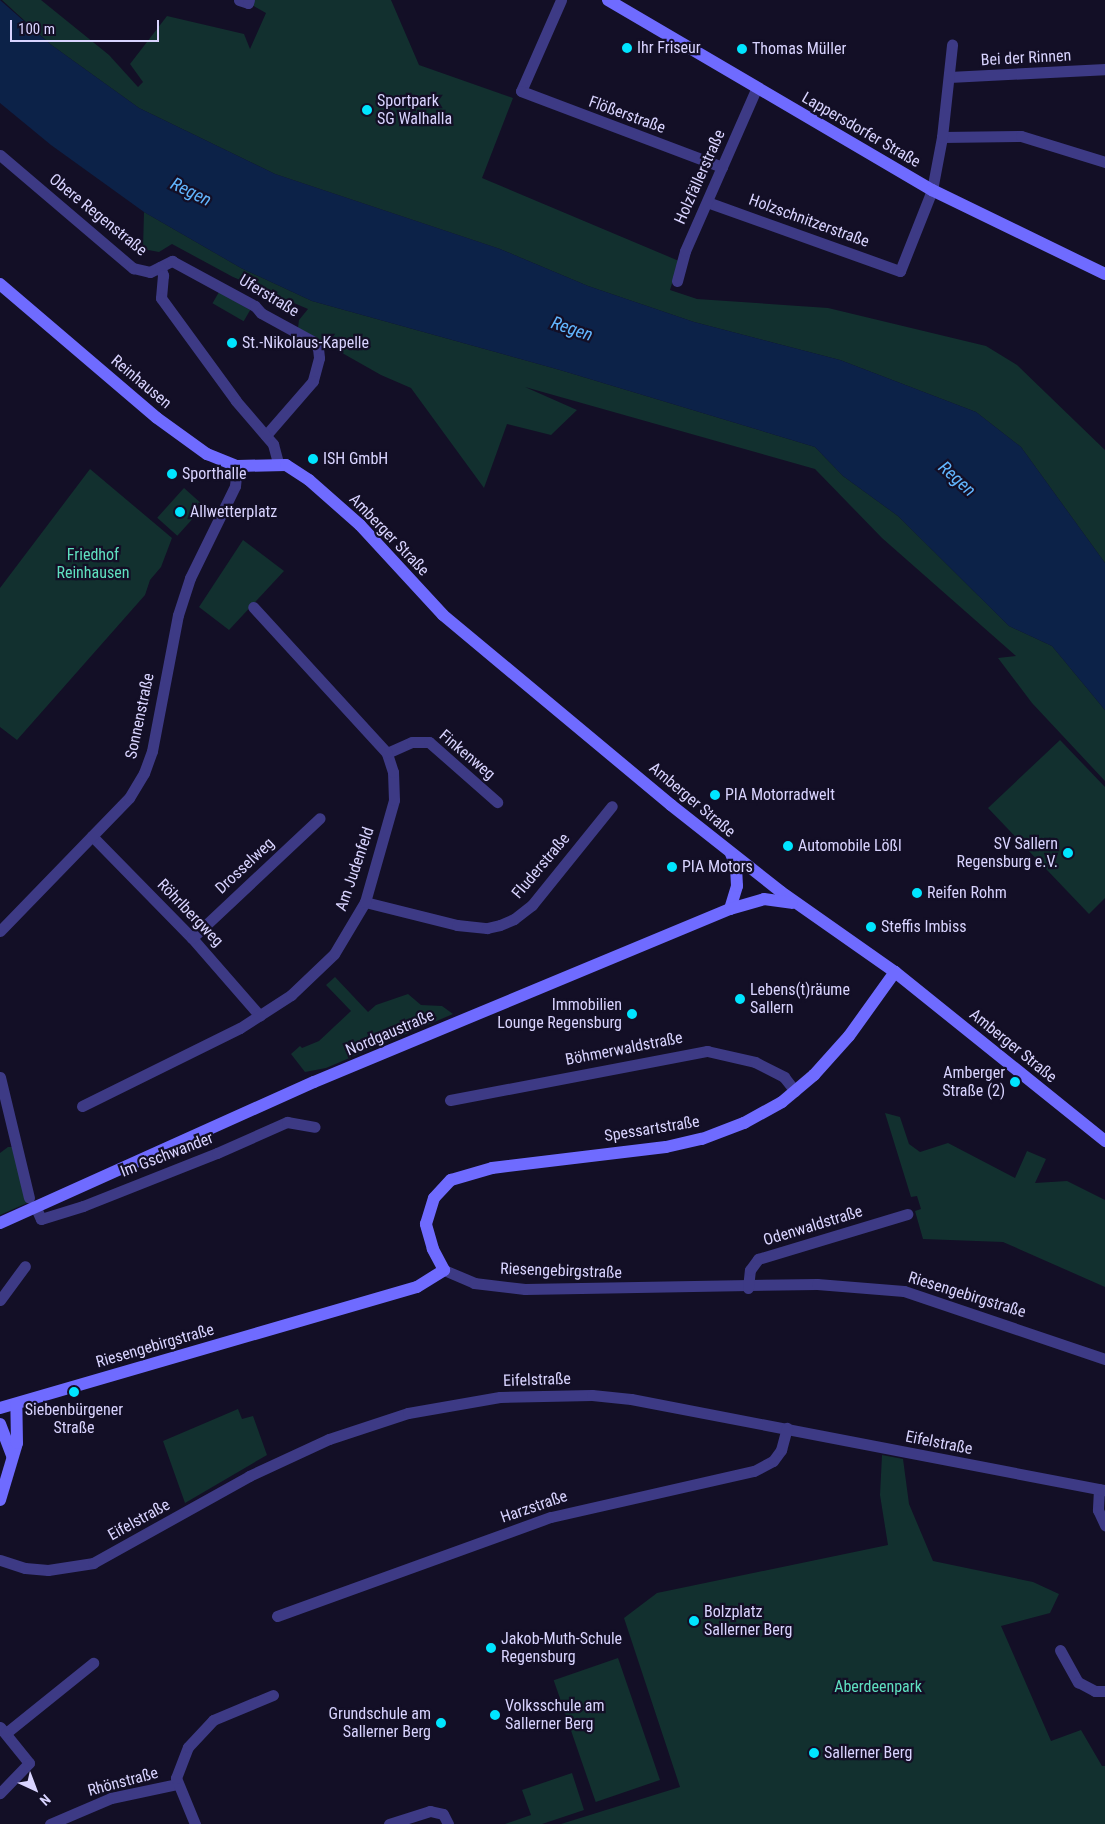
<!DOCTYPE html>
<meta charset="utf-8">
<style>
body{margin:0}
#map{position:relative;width:1105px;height:1824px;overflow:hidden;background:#130f26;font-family:"Roboto Condensed",sans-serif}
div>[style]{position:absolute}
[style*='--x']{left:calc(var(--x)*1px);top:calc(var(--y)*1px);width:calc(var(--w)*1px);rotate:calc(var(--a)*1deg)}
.green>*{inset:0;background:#12302f;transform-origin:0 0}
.water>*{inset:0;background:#0c2248}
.street>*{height:11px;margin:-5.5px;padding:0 5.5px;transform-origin:5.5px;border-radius:5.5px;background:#3d3a85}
.secondary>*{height:12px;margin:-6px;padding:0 6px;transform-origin:6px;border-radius:6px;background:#6f6bff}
.dots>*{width:14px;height:14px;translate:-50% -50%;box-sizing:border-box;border:2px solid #130f26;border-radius:50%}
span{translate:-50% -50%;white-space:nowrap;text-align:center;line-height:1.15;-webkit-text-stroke:4.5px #130f26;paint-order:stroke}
.poi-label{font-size:16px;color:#d9d4ff}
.left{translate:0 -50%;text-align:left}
.right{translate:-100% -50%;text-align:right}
.street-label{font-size:16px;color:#d9d4ff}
.park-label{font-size:16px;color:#5fe0c0}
.water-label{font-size:18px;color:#62b6ff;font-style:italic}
.north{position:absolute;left:10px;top:1764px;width:50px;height:50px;-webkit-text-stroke:4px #130f26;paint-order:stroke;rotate:137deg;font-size:14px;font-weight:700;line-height:20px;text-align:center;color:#d9d4ff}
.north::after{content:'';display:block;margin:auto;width:18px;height:22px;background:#d9d4ff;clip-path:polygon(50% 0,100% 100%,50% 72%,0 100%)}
.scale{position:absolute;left:10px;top:20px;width:149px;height:22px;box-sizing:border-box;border:2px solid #d9d4ff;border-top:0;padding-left:6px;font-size:15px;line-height:18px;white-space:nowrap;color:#d9d4ff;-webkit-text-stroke:4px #130f26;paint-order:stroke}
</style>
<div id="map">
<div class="green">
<div style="clip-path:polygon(2px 0,41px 0,109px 55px,138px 87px,143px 82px,130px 64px,167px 16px,244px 34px,250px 49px,266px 13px,252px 5px,254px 0,391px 0,419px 65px,513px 98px,482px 178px,679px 261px,670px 290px,697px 299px,828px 308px,986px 346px,1017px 365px,1105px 450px,1105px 563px,1021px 447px,976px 412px,840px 360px,694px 322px,588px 286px,500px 249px,275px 174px,139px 108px,50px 44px)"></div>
<div style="clip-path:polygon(144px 212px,241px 268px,312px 301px,560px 370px,815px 447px,843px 476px,898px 516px,1009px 626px,1052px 646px,1105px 710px,1105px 781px,1032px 703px,998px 658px,1016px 656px,882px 538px,815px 469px,525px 387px,577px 410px,551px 435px,507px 424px,484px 488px,411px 388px,381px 375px,298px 328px,299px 320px,308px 309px,233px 277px,172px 244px,159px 252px,143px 249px)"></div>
<div style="left:219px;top:292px;width:36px;height:13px;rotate:30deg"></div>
<div style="clip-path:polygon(90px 469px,172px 538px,161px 567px,150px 580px,145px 595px,17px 740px,0 727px,0 588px)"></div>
<div style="left:184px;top:488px;width:27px;height:40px;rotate:42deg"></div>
<div style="clip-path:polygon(243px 540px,284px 571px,229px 630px,199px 607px)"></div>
<div style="clip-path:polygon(1060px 740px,1105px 787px,1105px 898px,1089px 914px,988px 808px)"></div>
<div style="clip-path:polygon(335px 977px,368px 1012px,376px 1005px,408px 994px,421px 1005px,442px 1006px,453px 1014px,326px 1068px,305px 1072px,291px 1054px,300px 1046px,302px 1048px,319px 1041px,351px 1011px,326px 985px)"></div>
<div style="clip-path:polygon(885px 1113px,900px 1117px,909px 1144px,920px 1152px,948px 1143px,1015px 1178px,1027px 1151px,1046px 1159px,1035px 1183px,1067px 1181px,1105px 1200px,1105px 1287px,1003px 1242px,923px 1239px,915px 1211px,921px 1209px,917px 1196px,911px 1197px)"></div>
<div style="clip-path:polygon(8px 1147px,12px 1147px,27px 1203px,0 1215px,0 1153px)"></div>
<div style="clip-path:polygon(238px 1409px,242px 1419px,253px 1416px,267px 1455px,185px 1503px,163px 1441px)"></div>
<div style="clip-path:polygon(882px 1455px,903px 1459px,909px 1504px,933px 1561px,1033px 1582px,1059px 1594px,1050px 1613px,1001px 1626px,1051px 1741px,1081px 1730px,1102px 1766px,1105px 1766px,1105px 1824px,561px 1824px,680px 1787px,624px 1618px,657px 1593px,888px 1545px,880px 1495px)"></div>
<div style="left:618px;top:1658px;width:129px;height:68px;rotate:71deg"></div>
<div style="clip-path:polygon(572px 1773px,584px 1810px,542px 1824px,505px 1824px,531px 1815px,522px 1790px)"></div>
</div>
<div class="water">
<div style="clip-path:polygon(0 0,50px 44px,139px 108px,275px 174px,500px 249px,588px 286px,694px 322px,840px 360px,976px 412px,1021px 447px,1105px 563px,1105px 710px,1052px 646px,1009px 626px,898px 516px,843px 476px,815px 447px,560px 370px,312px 301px,241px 268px,144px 212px,51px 145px,0 103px)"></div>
</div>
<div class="street">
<div style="--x:239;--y:0;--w:9;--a:18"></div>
<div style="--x:248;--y:3;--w:3;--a:-72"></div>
<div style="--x:561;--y:0;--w:99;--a:113.7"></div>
<div style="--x:521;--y:91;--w:215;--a:20.7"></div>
<div style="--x:949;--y:77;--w:156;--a:-2.9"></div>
<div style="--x:942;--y:137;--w:79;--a:-0.7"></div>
<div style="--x:1021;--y:136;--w:88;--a:17.2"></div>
<div style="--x:0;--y:155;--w:175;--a:40.4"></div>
<div style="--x:133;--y:268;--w:17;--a:13"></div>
<div style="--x:150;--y:272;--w:25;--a:-27"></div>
<div style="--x:172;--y:261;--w:94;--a:28.5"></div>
<div style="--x:255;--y:306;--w:9;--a:49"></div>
<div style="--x:261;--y:313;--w:58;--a:28.8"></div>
<div style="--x:312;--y:341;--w:9;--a:49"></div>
<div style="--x:318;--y:348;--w:10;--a:84"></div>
<div style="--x:319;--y:358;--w:24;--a:105"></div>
<div style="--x:313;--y:381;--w:72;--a:131"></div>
<div style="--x:707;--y:202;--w:205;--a:19.7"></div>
<div style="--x:900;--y:271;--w:87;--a:-68.4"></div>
<div style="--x:932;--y:190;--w:54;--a:-79.3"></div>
<div style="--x:942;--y:137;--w:93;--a:-83.8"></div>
<div style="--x:160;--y:267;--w:9;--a:69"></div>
<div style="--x:163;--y:275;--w:23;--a:95"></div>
<div style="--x:161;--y:298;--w:127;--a:53.9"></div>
<div style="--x:236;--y:401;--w:57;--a:49.3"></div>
<div style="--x:273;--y:444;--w:20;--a:75"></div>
<div style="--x:677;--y:281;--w:31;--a:-75"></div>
<div style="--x:685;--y:251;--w:179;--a:-66.3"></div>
<div style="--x:387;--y:753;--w:27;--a:-24"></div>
<div style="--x:412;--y:742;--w:17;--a:0"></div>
<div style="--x:429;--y:742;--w:91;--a:41.4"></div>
<div style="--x:92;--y:836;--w:143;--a:45.6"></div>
<div style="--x:192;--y:938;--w:103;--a:48.9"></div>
<div style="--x:365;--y:902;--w:95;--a:14"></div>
<div style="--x:457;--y:925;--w:30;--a:6"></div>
<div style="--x:487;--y:928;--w:13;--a:-13"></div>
<div style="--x:500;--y:925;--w:15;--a:-23"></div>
<div style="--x:514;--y:919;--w:23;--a:-38"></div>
<div style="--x:532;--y:905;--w:127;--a:-51.1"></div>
<div style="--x:0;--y:931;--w:185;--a:-45.9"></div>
<div style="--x:129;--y:798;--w:29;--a:-59"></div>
<div style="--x:144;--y:773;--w:23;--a:-70"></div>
<div style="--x:152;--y:751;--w:138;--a:-79.2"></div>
<div style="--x:178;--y:615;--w:39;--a:-72"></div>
<div style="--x:190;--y:578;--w:102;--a:-63.9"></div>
<div style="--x:235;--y:486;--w:20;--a:-84"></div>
<div style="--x:192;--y:938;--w:175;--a:-43.2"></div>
<div style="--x:0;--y:1077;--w:124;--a:76.5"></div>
<div style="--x:450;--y:1100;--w:262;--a:-10.8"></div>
<div style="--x:707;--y:1051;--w:49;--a:12.9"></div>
<div style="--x:755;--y:1062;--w:33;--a:27"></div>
<div style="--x:784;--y:1077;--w:18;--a:52"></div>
<div style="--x:82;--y:1106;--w:176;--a:-26.3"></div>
<div style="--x:240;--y:1028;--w:61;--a:-32.9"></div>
<div style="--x:291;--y:995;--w:59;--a:-43.6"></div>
<div style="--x:334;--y:954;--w:61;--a:-59.2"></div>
<div style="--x:365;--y:902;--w:106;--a:-74.1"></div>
<div style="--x:394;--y:800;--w:28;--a:-92"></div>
<div style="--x:393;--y:772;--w:20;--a:-108"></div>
<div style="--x:387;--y:753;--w:198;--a:-132.5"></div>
<div style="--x:36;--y:1208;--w:12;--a:66"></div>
<div style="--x:41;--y:1219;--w:44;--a:-17.2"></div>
<div style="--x:83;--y:1206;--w:144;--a:-21.6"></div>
<div style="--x:217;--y:1153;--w:77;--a:-23.9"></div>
<div style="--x:287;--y:1122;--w:28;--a:10"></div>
<div style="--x:444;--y:1270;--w:33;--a:23"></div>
<div style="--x:474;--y:1283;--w:51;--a:6.7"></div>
<div style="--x:525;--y:1289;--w:292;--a:-1"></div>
<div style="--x:817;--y:1284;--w:87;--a:4.6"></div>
<div style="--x:904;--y:1291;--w:212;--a:18.7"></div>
<div style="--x:748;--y:1288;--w:18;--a:-84"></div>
<div style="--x:750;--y:1270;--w:14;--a:-54"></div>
<div style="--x:758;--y:1259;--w:156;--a:-16.8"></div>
<div style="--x:0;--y:1300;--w:42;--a:-53.7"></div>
<div style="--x:1099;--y:1489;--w:21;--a:93"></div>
<div style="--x:1098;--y:1510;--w:17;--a:65"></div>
<div style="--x:0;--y:1560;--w:26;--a:18"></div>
<div style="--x:25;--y:1568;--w:23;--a:5"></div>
<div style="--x:48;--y:1570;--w:46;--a:-8.8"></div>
<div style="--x:93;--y:1563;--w:179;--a:-29.1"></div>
<div style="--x:249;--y:1476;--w:88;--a:-24.8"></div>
<div style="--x:329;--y:1439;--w:83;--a:-18.2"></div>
<div style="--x:408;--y:1413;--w:93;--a:-9.9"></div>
<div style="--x:500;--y:1397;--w:92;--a:-1.2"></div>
<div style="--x:592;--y:1395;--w:39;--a:6"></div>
<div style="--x:631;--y:1399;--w:483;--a:10.9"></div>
<div style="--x:277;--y:1616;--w:291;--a:-19.9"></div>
<div style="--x:551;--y:1517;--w:208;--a:-12.8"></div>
<div style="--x:754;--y:1471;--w:21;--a:-28"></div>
<div style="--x:773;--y:1461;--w:14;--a:-54"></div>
<div style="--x:781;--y:1450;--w:23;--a:-75"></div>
<div style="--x:1060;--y:1650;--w:37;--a:61"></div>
<div style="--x:1078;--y:1682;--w:19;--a:28"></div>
<div style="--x:1095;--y:1691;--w:10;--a:0"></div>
<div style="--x:0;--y:1727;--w:46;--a:51.1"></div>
<div style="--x:29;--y:1763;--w:42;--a:134"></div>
<div style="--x:6;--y:1733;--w:112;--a:-38.8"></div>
<div style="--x:50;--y:1824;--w:66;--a:-23.1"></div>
<div style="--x:111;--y:1798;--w:67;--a:-12"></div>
<div style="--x:195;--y:1824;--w:50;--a:-112.4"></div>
<div style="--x:176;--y:1778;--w:33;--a:-69"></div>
<div style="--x:188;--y:1747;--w:37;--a:-47"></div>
<div style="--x:213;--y:1720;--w:65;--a:-22.6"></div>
<div style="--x:389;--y:1824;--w:43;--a:-17.6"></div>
<div style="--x:430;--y:1811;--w:13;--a:13"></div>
<div style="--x:443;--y:1814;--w:11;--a:63"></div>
</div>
<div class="secondary">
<div style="--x:608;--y:0;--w:376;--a:30.4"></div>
<div style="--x:932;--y:190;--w:192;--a:25.9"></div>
<div style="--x:0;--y:284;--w:206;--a:40.5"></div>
<div style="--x:157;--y:418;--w:62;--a:35.8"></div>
<div style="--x:207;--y:454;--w:32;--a:22"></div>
<div style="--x:237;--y:466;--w:49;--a:-1.2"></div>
<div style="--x:286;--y:465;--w:27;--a:33"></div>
<div style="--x:309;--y:480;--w:68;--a:41.4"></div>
<div style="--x:360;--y:525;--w:122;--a:47.3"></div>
<div style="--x:443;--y:615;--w:297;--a:39.8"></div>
<div style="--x:671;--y:805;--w:140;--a:38.3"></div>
<div style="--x:781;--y:892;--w:139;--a:35.1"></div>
<div style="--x:895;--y:972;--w:270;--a:38.8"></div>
<div style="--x:730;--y:909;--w:24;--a:-73"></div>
<div style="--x:737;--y:886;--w:21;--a:-93"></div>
<div style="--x:736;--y:865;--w:12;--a:-114"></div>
<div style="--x:0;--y:1223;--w:344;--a:-24.2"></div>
<div style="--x:314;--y:1082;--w:451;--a:-22.6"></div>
<div style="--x:730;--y:909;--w:35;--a:-16"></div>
<div style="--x:764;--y:899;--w:28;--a:8"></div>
<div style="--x:0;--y:1408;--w:434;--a:-16.2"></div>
<div style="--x:417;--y:1287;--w:32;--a:-32"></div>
<div style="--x:444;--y:1270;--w:24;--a:-118"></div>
<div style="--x:433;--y:1249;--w:26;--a:-106"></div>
<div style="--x:426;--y:1224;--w:27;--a:-73"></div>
<div style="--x:434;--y:1198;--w:25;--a:-47"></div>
<div style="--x:451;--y:1180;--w:43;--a:-16.3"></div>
<div style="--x:492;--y:1168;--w:175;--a:-6.9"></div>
<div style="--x:666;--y:1147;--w:37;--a:-13"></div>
<div style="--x:702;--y:1139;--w:45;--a:-20.9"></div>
<div style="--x:744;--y:1123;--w:43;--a:-28.9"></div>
<div style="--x:782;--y:1102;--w:42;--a:-40.2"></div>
<div style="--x:814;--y:1075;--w:52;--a:-48.1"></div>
<div style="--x:849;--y:1036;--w:79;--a:-54.3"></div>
<div style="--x:0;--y:1424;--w:34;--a:69"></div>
<div style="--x:0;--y:1500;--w:59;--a:-73.4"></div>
<div style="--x:17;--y:1443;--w:39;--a:-91"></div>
</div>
<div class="dots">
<div style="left:627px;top:48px;background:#00e5ff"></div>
<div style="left:742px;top:49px;background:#00e5ff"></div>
<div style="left:367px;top:110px;background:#00e5ff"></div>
<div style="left:232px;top:343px;background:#00e5ff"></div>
<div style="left:313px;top:459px;background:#00e5ff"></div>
<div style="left:172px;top:474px;background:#00e5ff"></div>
<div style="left:180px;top:512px;background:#00e5ff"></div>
<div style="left:715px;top:795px;background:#00e5ff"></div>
<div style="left:788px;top:846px;background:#00e5ff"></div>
<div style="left:1068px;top:853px;background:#00e5ff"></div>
<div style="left:672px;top:867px;background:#00e5ff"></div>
<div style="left:917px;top:893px;background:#00e5ff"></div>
<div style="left:871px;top:927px;background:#00e5ff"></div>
<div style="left:740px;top:999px;background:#00e5ff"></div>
<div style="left:632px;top:1014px;background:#00e5ff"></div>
<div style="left:1015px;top:1082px;background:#00e5ff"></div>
<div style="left:74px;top:1392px;background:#00e5ff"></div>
<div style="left:694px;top:1621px;background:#00e5ff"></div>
<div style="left:491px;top:1648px;background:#00e5ff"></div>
<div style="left:495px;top:1715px;background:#00e5ff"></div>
<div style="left:441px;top:1723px;background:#00e5ff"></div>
<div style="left:814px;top:1753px;background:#00e5ff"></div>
</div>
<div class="poi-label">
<span class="left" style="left:637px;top:48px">Ihr Friseur</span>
<span class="left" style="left:752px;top:49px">Thomas Müller</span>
<span class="left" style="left:377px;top:110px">Sportpark<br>SG Walhalla</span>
<span class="left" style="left:242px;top:343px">St.-Nikolaus-Kapelle</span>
<span class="left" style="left:323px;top:459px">ISH GmbH</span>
<span class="left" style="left:182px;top:474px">Sporthalle</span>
<span class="left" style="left:190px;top:512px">Allwetterplatz</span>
<span class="left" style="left:725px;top:795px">PIA Motorradwelt</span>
<span class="right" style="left:1058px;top:853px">SV Sallern<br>Regensburg e.V.</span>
<span class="left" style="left:798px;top:846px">Automobile Lößl</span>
<span class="left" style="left:682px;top:867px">PIA Motors</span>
<span class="left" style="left:927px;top:893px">Reifen Rohm</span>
<span class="left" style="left:881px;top:927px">Steffis Imbiss</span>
<span class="left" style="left:750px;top:999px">Lebens(t)räume<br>Sallern</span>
<span class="right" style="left:622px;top:1014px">Immobilien<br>Lounge Regensburg</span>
<span class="right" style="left:1005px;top:1082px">Amberger<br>Straße (2)</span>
<span style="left:74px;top:1419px">Siebenbürgener<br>Straße</span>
<span class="left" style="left:704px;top:1621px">Bolzplatz<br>Sallerner Berg</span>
<span class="left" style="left:501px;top:1648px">Jakob-Muth-Schule<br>Regensburg</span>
<span class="left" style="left:505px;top:1715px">Volksschule am<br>Sallerner Berg</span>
<span class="right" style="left:431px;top:1723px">Grundschule am<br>Sallerner Berg</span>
<span class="left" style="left:824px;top:1753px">Sallerner Berg</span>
</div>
<div class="street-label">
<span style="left:1026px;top:58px;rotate:-3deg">Bei der Rinnen</span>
<span style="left:627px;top:115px;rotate:20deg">Flößerstraße</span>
<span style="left:861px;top:130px;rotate:30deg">Lappersdorfer Straße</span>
<span style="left:700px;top:177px;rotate:-66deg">Holzfällerstraße</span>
<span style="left:98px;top:215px;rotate:39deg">Obere Regenstraße</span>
<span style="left:809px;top:221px;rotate:20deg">Holzschnitzerstraße</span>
<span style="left:269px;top:296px;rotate:31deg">Uferstraße</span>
<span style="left:141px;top:382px;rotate:40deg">Reinhausen</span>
<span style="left:389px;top:535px;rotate:46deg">Amberger Straße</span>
<span style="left:140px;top:716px;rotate:-78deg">Sonnenstraße</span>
<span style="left:467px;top:755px;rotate:40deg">Finkenweg</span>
<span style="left:692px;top:800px;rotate:40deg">Amberger Straße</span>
<span style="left:245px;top:866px;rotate:-43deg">Drosselweg</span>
<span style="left:541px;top:866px;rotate:-50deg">Fluderstraße</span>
<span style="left:355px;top:869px;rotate:-71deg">Am Judenfeld</span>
<span style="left:190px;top:913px;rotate:46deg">Röhrlbergweg</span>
<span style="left:390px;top:1033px;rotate:-23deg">Nordgaustraße</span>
<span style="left:1013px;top:1046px;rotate:39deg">Amberger Straße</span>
<span style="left:624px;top:1049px;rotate:-11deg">Böhmerwaldstraße</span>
<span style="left:652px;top:1129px;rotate:-9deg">Spessartstraße</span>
<span style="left:167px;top:1155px;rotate:-21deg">Im Gschwander</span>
<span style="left:813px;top:1226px;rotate:-17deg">Odenwaldstraße</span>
<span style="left:561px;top:1271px;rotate:2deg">Riesengebirgstraße</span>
<span style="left:967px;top:1295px;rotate:17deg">Riesengebirgstraße</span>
<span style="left:155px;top:1346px;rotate:-16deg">Riesengebirgstraße</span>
<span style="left:537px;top:1380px;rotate:-2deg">Eifelstraße</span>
<span style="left:939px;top:1443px;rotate:11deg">Eifelstraße</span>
<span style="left:534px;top:1507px;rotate:-19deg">Harzstraße</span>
<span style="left:139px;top:1520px;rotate:-29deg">Eifelstraße</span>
<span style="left:123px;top:1782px;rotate:-15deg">Rhönstraße</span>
</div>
<div class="park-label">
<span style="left:93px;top:564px">Friedhof<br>Reinhausen</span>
<span style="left:878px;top:1687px">Aberdeenpark</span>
</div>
<div class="water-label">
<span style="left:191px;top:192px;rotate:26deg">Regen</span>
<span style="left:572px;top:329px;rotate:19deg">Regen</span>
<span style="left:957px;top:479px;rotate:42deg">Regen</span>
</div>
<div class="north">N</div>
<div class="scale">100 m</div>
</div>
